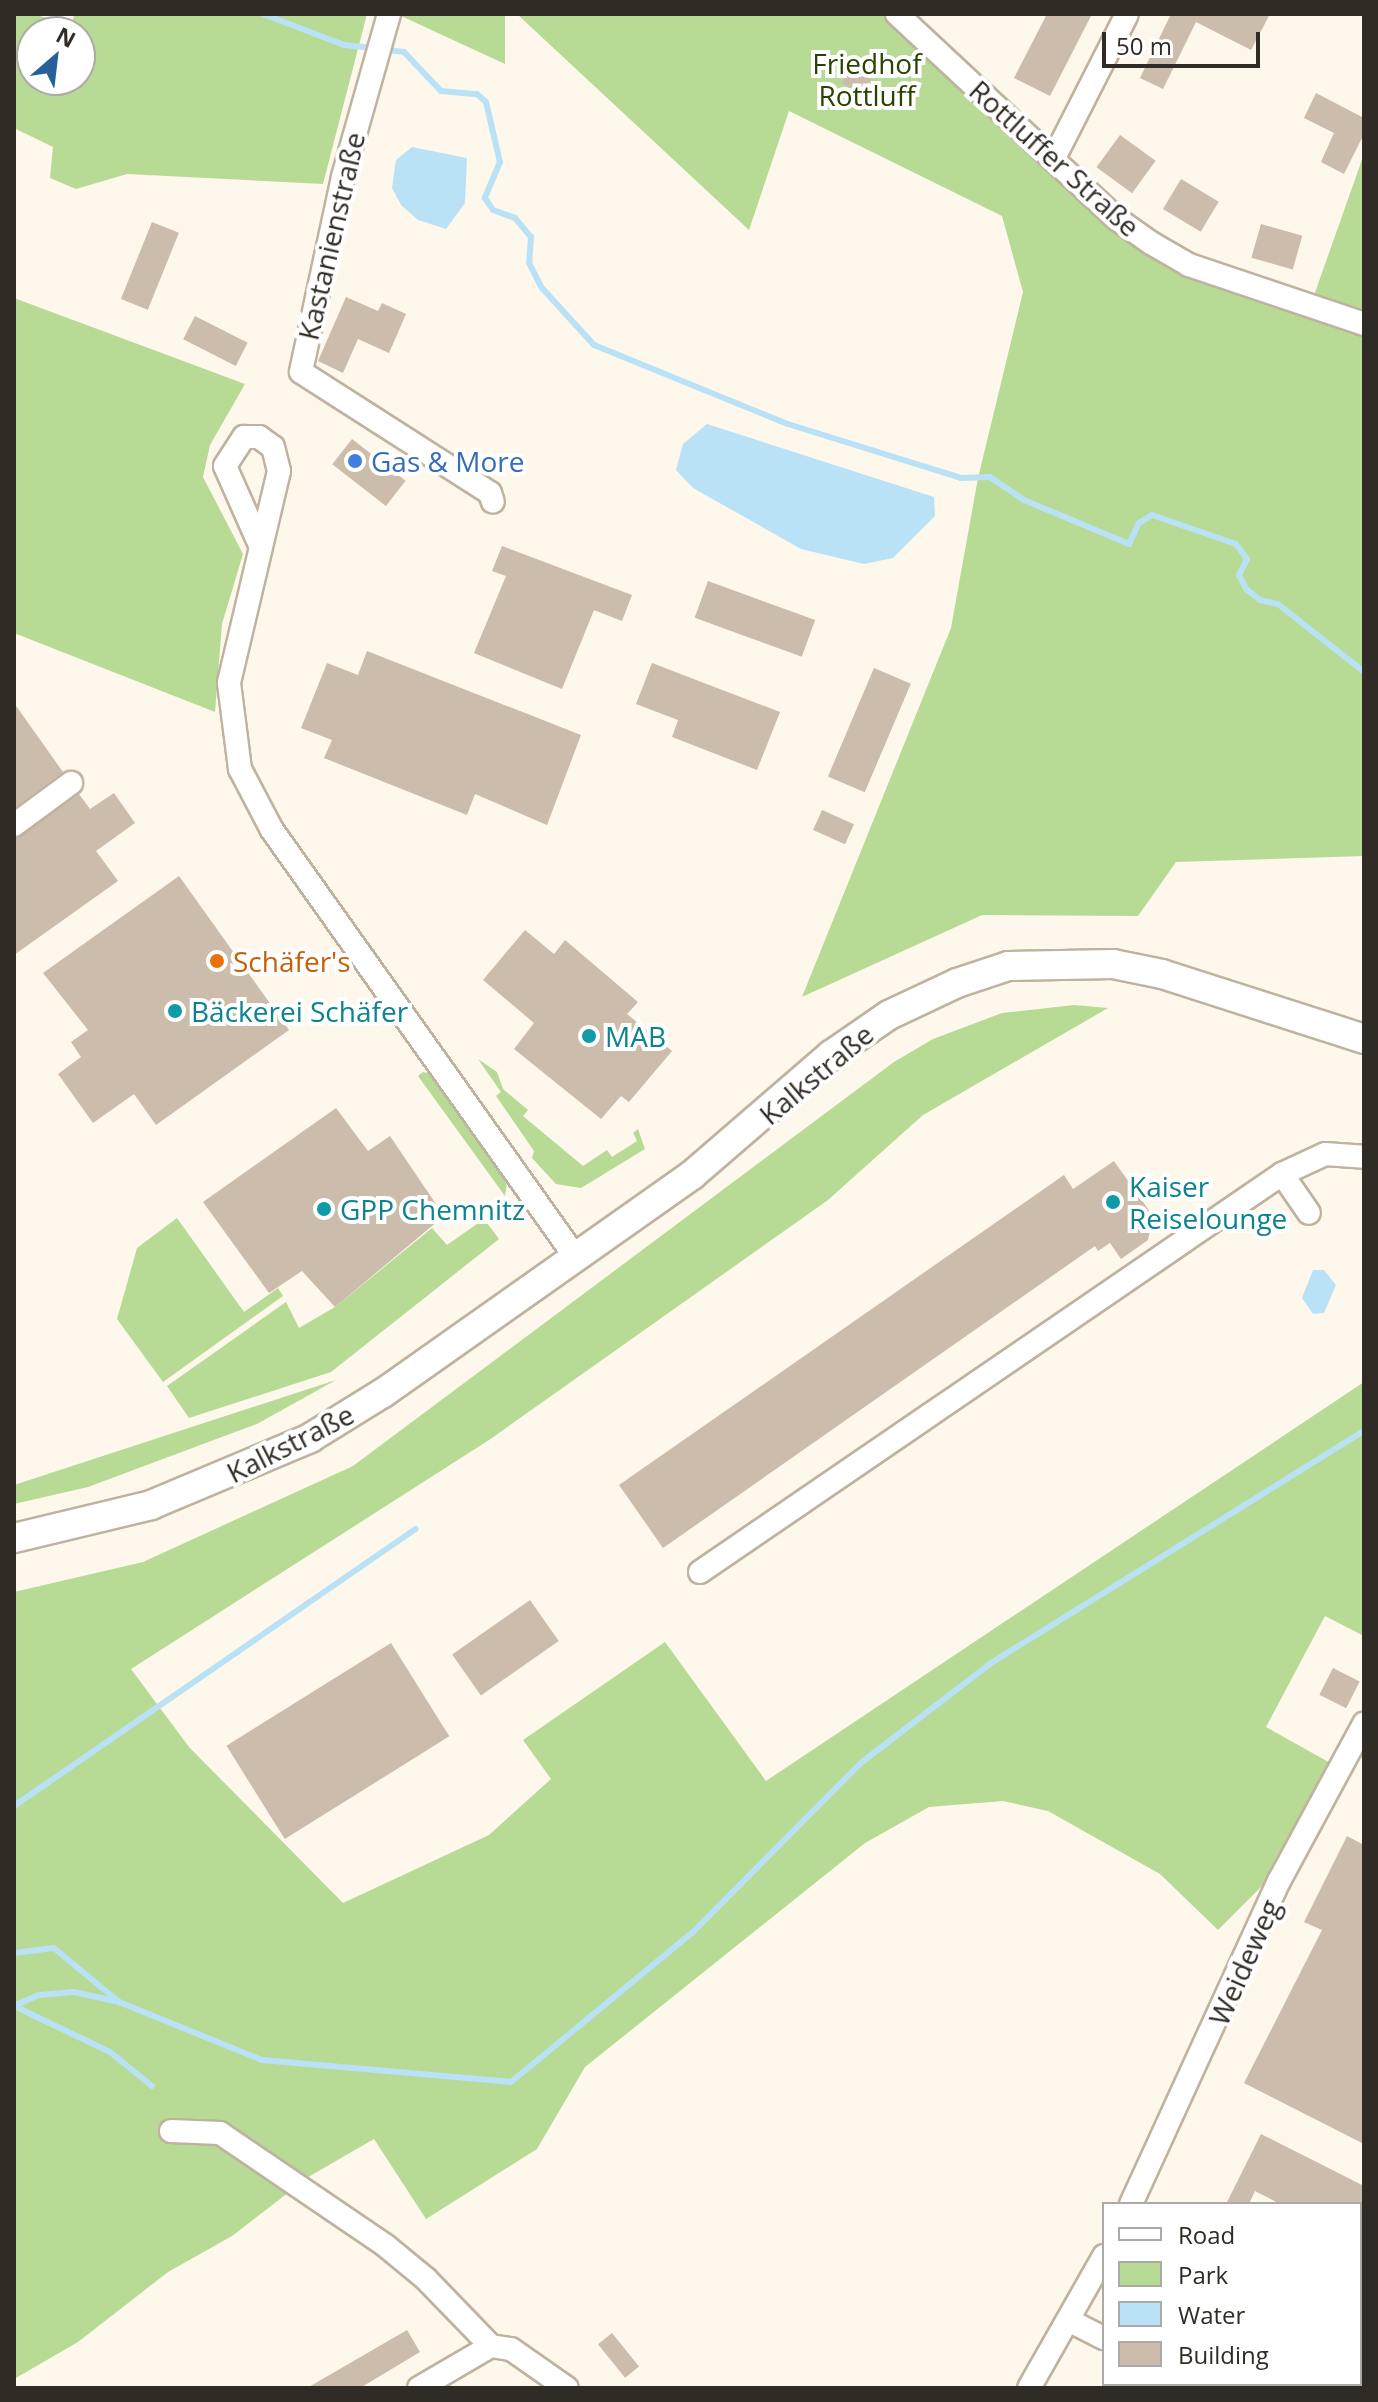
<!DOCTYPE html>
<meta charset="utf-8">
<style>
body{margin:0}
#map{position:relative;width:1378px;height:2402px;overflow:hidden;background:#fef7eb;font-family:"Open Sans",sans-serif}
div>[style]{position:absolute}
[style*='--x']{left:calc(var(--x)*1px);top:calc(var(--y)*1px);width:calc(var(--w)*1px);rotate:calc(var(--a)*1deg)}
.green>*{inset:0;background:#b7da95}
.water>*{inset:0;background:#bae2f6}
.stream>*{height:6px;margin:-3px;padding:0 3px;transform-origin:3px;border-radius:3px;background:#bae2f6}
.building>*{inset:0;background:#cbbcab;transform-origin:0 0}
.roads{filter:drop-shadow(2px 0 #bfb3a0) drop-shadow(-2px 0 #bfb3a0) drop-shadow(0 2px #bfb3a0) drop-shadow(0 -2px #bfb3a0)}
.minor>*{height:22px;margin:-11px;padding:0 11px;transform-origin:11px;border-radius:11px;background:#fff}
.major>*{height:28px;margin:-14px;padding:0 14px;transform-origin:14px;border-radius:14px;background:#fff}
.dots>*{width:22px;height:22px;translate:-50% -50%;box-sizing:border-box;border:4px solid #fff;border-radius:50%}
span{translate:-50% -50%;white-space:nowrap;text-align:center;line-height:1.15;-webkit-text-stroke:8px #fff;paint-order:stroke}
.park-label{font-size:28px;color:#294302}
.street-label{font-size:28px;color:#302b24}
.shop-label{font-size:28px;color:#366cbe}
.left{translate:0 -50%;text-align:left}
.food-label{font-size:28px;color:#c56008}
.culture-label{font-size:28px;color:#0d838f}
.frame{position:absolute;inset:0;border:16px solid #302b24;pointer-events:none}
.legend{position:absolute;left:1102px;top:2202px;width:260px;height:184px;box-sizing:border-box;background:#fff;border:2px solid #acaaa7;margin:0;padding:10px 14px;list-style:none;font-size:24px;color:#302b24}
.legend li{display:flex;align-items:center;gap:16px;height:40px}
.legend b{width:40px;border:2px solid #acaaa7}
.north{position:absolute;left:16px;top:16px;width:80px;height:80px;box-sizing:border-box;background:#fff;border:2px solid #acaaa7;border-radius:50%;rotate:28deg;font-size:22px;font-weight:700;line-height:32px;text-align:center;color:#302b24}
.north::after{content:'';display:block;margin:auto;width:28px;height:36px;background:#276198;clip-path:polygon(50% 0,100% 100%,50% 72%,0 100%)}
.scale{position:absolute;left:1102px;top:32px;width:158px;height:36px;box-sizing:border-box;border:4px solid #302b24;border-top:0;padding-left:10px;font-size:24px;line-height:28px;white-space:nowrap;color:#302b24;-webkit-text-stroke:6px #fff;paint-order:stroke}
</style>
<div id="map">
<div class="green">
<div style="clip-path:polygon(evenodd,14px 14px,34px 14px,70px 26px,75px 14px,367px 14px,323px 184px,127px 174px,76px 189px,50px 178px,53px 147px,14px 128px,14px 14px,32px 32px,80px 32px,80px 80px,32px 80px,32px 32px)"></div>
<div style="clip-path:polygon(505px 14px,505px 64px,399px 15px,400px 14px)"></div>
<div style="clip-path:polygon(517px 14px,890px 14px,1187px 274px,1364px 335px,1364px 856px,1176px 862px,1138px 916px,982px 915px,802px 997px,951px 628px,978px 478px,1023px 292px,1002px 216px,789px 111px,749px 230px)"></div>
<div style="clip-path:polygon(1364px 154px,1364px 314px,1312px 301px)"></div>
<div style="clip-path:polygon(14px 298px,245px 384px,210px 445px,203px 477px,243px 554px,222px 624px,215px 712px,14px 633px)"></div>
<div style="clip-path:polygon(1074px 1005px,1108px 1008px,923px 1115px,828px 1200px,489px 1440px,131px 1669px,189px 1747px,343px 1903px,489px 1835px,551px 1779px,523px 1740px,665px 1642px,766px 1781px,1364px 1382px,1364px 1636px,1325px 1616px,1266px 1727px,1332px 1764px,1267px 1881px,1218px 1930px,1160px 1874px,1048px 1811px,1003px 1801px,929px 1807px,865px 1843px,585px 2067px,537px 2149px,426px 2219px,374px 2139px,310px 2176px,232px 2236px,168px 2272px,78px 2342px,14px 2379px,14px 1592px,143px 1562px,353px 1466px,894px 1062px,933px 1039px,1002px 1013px)"></div>
<div style="clip-path:polygon(478px 1059px,497px 1072px,503px 1089px,528px 1110px,523px 1116px,583px 1166px,607px 1150px,612px 1157px,637px 1141px,633px 1133px,638px 1129px,645px 1149px,581px 1188px,556px 1184px,532px 1158px,534px 1151px,496px 1096px,501px 1092px)"></div>
<div style="clip-path:polygon(423px 1072px,431px 1074px,507px 1182px,505px 1196px,418px 1076px)"></div>
<div style="clip-path:polygon(177px 1218px,244px 1312px,278px 1288px,283px 1296px,163px 1382px,117px 1319px,137px 1248px)"></div>
<div style="clip-path:polygon(484px 1219px,499px 1239px,331px 1372px,189px 1418px,167px 1386px,286px 1302px,299px 1328px,335px 1307px,432px 1228px,447px 1245px)"></div>
<div style="clip-path:polygon(336px 1380px,257px 1424px,88px 1487px,14px 1504px,14px 1485px)"></div>
</div>
<div class="water">
<div style="clip-path:polygon(412px 147px,467px 158px,465px 203px,446px 229px,418px 220px,401px 205px,392px 188px,396px 160px)"></div>
<div style="clip-path:polygon(707px 424px,934px 497px,935px 516px,893px 558px,864px 564px,801px 549px,693px 488px,676px 470px,683px 444px)"></div>
<div style="clip-path:polygon(1313px 1270px,1324px 1270px,1336px 1285px,1324px 1313px,1313px 1314px,1302px 1298px)"></div>
</div>
<div class="stream">
<div style="--x:263;--y:14;--w:87;--a:20.9"></div>
<div style="--x:344;--y:45;--w:31;--a:6"></div>
<div style="--x:386;--y:50;--w:18;--a:6"></div>
<div style="--x:404;--y:52;--w:54;--a:46.5"></div>
<div style="--x:441;--y:91;--w:36;--a:5"></div>
<div style="--x:477;--y:94;--w:12;--a:42"></div>
<div style="--x:486;--y:102;--w:62;--a:76.9"></div>
<div style="--x:500;--y:162;--w:39;--a:113"></div>
<div style="--x:485;--y:198;--w:14;--a:56"></div>
<div style="--x:493;--y:210;--w:23;--a:20"></div>
<div style="--x:515;--y:218;--w:25;--a:50"></div>
<div style="--x:531;--y:237;--w:26;--a:94"></div>
<div style="--x:529;--y:263;--w:28;--a:63"></div>
<div style="--x:542;--y:288;--w:77;--a:47.6"></div>
<div style="--x:594;--y:345;--w:209;--a:22.2"></div>
<div style="--x:788;--y:424;--w:181;--a:17.3"></div>
<div style="--x:961;--y:478;--w:29;--a:-2"></div>
<div style="--x:990;--y:477;--w:41;--a:34.1"></div>
<div style="--x:1024;--y:500;--w:114;--a:22.7"></div>
<div style="--x:1129;--y:544;--w:23;--a:-65"></div>
<div style="--x:1139;--y:523;--w:15;--a:-32"></div>
<div style="--x:1152;--y:515;--w:89;--a:19"></div>
<div style="--x:1236;--y:544;--w:19;--a:54"></div>
<div style="--x:1247;--y:559;--w:18;--a:117"></div>
<div style="--x:1239;--y:575;--w:16;--a:63"></div>
<div style="--x:1246;--y:589;--w:18;--a:38"></div>
<div style="--x:1260;--y:600;--w:18;--a:13"></div>
<div style="--x:1278;--y:604;--w:110;--a:38.3"></div>
<div style="--x:14;--y:1806;--w:488;--a:-34.6"></div>
<div style="--x:14;--y:1953;--w:40;--a:-7.1"></div>
<div style="--x:54;--y:1948;--w:85;--a:39.7"></div>
<div style="--x:119;--y:2002;--w:154;--a:22.1"></div>
<div style="--x:262;--y:2060;--w:250;--a:5"></div>
<div style="--x:511;--y:2082;--w:234;--a:-39.5"></div>
<div style="--x:692;--y:1933;--w:241;--a:-45.2"></div>
<div style="--x:862;--y:1762;--w:163;--a:-37.5"></div>
<div style="--x:991;--y:1663;--w:439;--a:-31.9"></div>
<div style="--x:14;--y:2006;--w:106;--a:25.6"></div>
<div style="--x:110;--y:2052;--w:54;--a:39"></div>
<div style="--x:14;--y:2006;--w:27;--a:-24"></div>
<div style="--x:39;--y:1995;--w:35;--a:-5"></div>
<div style="--x:74;--y:1992;--w:42;--a:12.4"></div>
</div>
<div class="building">
<div style="clip-path:polygon(1047px 14px,1092px 14px,1050px 96px,1014px 78px)"></div>
<div style="clip-path:polygon(1171px 14px,1270px 14px,1251px 50px,1196px 22px,1163px 89px,1140px 78px)"></div>
<div style="left:856px;top:58px;width:23px;height:29px;rotate:29deg"></div>
<div style="clip-path:polygon(1316px 93px,1364px 118px,1364px 134px,1344px 174px,1321px 162px,1334px 133px,1304px 118px)"></div>
<div style="left:1120px;top:135px;width:44px;height:40px;rotate:36deg"></div>
<div style="left:1181px;top:179px;width:44px;height:35px;rotate:31deg"></div>
<div style="left:152px;top:222px;width:29px;height:83px;rotate:22deg"></div>
<div style="left:1261px;top:224px;width:43px;height:35px;rotate:16deg"></div>
<div style="clip-path:polygon(346px 297px,378px 311px,382px 303px,406px 314px,389px 353px,358px 339px,343px 373px,318px 361px)"></div>
<div style="left:195px;top:316px;width:59px;height:26px;rotate:27deg"></div>
<div style="left:352px;top:439px;width:68px;height:32px;rotate:38deg"></div>
<div style="clip-path:polygon(502px 546px,632px 595px,622px 621px,594px 610px,562px 689px,474px 653px,506px 576px,492px 571px)"></div>
<div style="left:708px;top:581px;width:114px;height:39px;rotate:20deg"></div>
<div style="clip-path:polygon(367px 651px,581px 735px,547px 825px,475px 794px,467px 815px,324px 758px,332px 740px,301px 728px,327px 663px,358px 675px)"></div>
<div style="clip-path:polygon(652px 663px,780px 712px,757px 770px,672px 737px,678px 720px,636px 704px)"></div>
<div style="left:874px;top:668px;width:40px;height:118px;rotate:23deg"></div>
<div style="clip-path:polygon(14px 703px,63px 772px,14px 808px)"></div>
<div style="clip-path:polygon(114px 793px,135px 823px,96px 851px,118px 881px,14px 955px,14px 839px,79px 794px,90px 809px)"></div>
<div style="left:822px;top:810px;width:35px;height:22px;rotate:24deg"></div>
<div style="clip-path:polygon(179px 876px,289px 1030px,156px 1125px,134px 1094px,93px 1123px,58px 1074px,81px 1057px,71px 1042px,88px 1030px,43px 973px)"></div>
<div style="clip-path:polygon(525px 930px,554px 954px,565px 940px,638px 1002px,627px 1014px,672px 1051px,629px 1102px,621px 1096px,601px 1119px,514px 1049px,534px 1023px,483px 980px)"></div>
<div style="clip-path:polygon(336px 1108px,368px 1151px,390px 1136px,444px 1216px,335px 1307px,302px 1271px,269px 1293px,203px 1202px)"></div>
<div style="clip-path:polygon(1114px 1161px,1153px 1216px,1148px 1240px,1121px 1259px,1110px 1243px,1098px 1251px,1095px 1246px,663px 1548px,619px 1485px,1064px 1175px,1073px 1189px)"></div>
<div style="left:530px;top:1600px;width:50px;height:95px;rotate:55deg"></div>
<div style="left:391px;top:1643px;width:110px;height:194px;rotate:58deg"></div>
<div style="left:1333px;top:1668px;width:30px;height:30px;rotate:27deg"></div>
<div style="clip-path:polygon(1347px 1836px,1364px 1845px,1364px 2144px,1244px 2083px,1322px 1930px,1304px 1922px)"></div>
<div style="clip-path:polygon(1261px 2134px,1364px 2186px,1364px 2204px,1280px 2204px,1255px 2191px,1249px 2204px,1226px 2204px)"></div>
<div style="clip-path:polygon(407px 2330px,420px 2352px,360px 2388px,307px 2388px)"></div>
<div style="left:612px;top:2333px;width:43px;height:18px;rotate:51deg"></div>
</div>
<div class="roads">
<div class="minor">
<div style="--x:389;--y:14;--w:169;--a:105.8"></div>
<div style="--x:343;--y:177;--w:199;--a:102.2"></div>
<div style="--x:301;--y:372;--w:224;--a:32.6"></div>
<div style="--x:490;--y:493;--w:9;--a:72"></div>
<div style="--x:897;--y:14;--w:301;--a:43"></div>
<div style="--x:1117;--y:219;--w:42;--a:35.2"></div>
<div style="--x:1151;--y:243;--w:44;--a:30.1"></div>
<div style="--x:1189;--y:265;--w:185;--a:18.6"></div>
<div style="--x:1054;--y:158;--w:161;--a:-63.1"></div>
<div style="--x:260;--y:545;--w:86;--a:-113.9"></div>
<div style="--x:225;--y:466;--w:35;--a:-57"></div>
<div style="--x:244;--y:437;--w:15;--a:0"></div>
<div style="--x:259;--y:437;--w:17;--a:36"></div>
<div style="--x:273;--y:447;--w:25;--a:76"></div>
<div style="--x:279;--y:471;--w:218;--a:103.3"></div>
<div style="--x:229;--y:683;--w:87;--a:82.7"></div>
<div style="--x:240;--y:769;--w:69;--a:62.3"></div>
<div style="--x:272;--y:830;--w:521;--a:54.6"></div>
<div style="--x:14;--y:825;--w:71;--a:-36.4"></div>
<div style="--x:1282;--y:1174;--w:47;--a:55.3"></div>
<div style="--x:700;--y:1572;--w:705;--a:-34.37"></div>
<div style="--x:1282;--y:1174;--w:47;--a:-24.9"></div>
<div style="--x:1325;--y:1154;--w:39;--a:4"></div>
<div style="--x:171;--y:2131;--w:49;--a:2.3"></div>
<div style="--x:220;--y:2133;--w:201;--a:34.2"></div>
<div style="--x:386;--y:2246;--w:52;--a:39.5"></div>
<div style="--x:426;--y:2279;--w:93;--a:45.9"></div>
<div style="--x:1131;--y:2204;--w:355;--a:-65.4"></div>
<div style="--x:1279;--y:1881;--w:179;--a:-61.6"></div>
<div style="--x:1070;--y:2321;--w:38;--a:27"></div>
<div style="--x:491;--y:2346;--w:20;--a:9"></div>
<div style="--x:511;--y:2349;--w:68;--a:34.9"></div>
<div style="--x:1195;--y:2384;--w:9;--a:27"></div>
<div style="--x:419;--y:2388;--w:83;--a:-30.3"></div>
<div style="--x:1029;--y:2388;--w:152;--a:-60.4"></div>
</div>
<div class="major">
<div style="--x:14;--y:1538;--w:141;--a:-13.5"></div>
<div style="--x:151;--y:1505;--w:173;--a:-22.8"></div>
<div style="--x:310;--y:1438;--w:86;--a:-31.7"></div>
<div style="--x:383;--y:1393;--w:378;--a:-35.2"></div>
<div style="--x:692;--y:1175;--w:184;--a:-40.8"></div>
<div style="--x:831;--y:1055;--w:70;--a:-34.6"></div>
<div style="--x:889;--y:1015;--w:75;--a:-25.2"></div>
<div style="--x:957;--y:983;--w:54;--a:-18.4"></div>
<div style="--x:1008;--y:966;--w:105;--a:-1.1"></div>
<div style="--x:1113;--y:964;--w:50;--a:11.5"></div>
<div style="--x:1162;--y:974;--w:212;--a:17.8"></div>
</div>
</div>
<div class="dots">
<div style="left:355px;top:461px;background:#3f7fe0"></div>
<div style="left:217px;top:961px;background:#e8710a"></div>
<div style="left:175px;top:1011px;background:#0f9aa8"></div>
<div style="left:589px;top:1036px;background:#0f9aa8"></div>
<div style="left:1113px;top:1202px;background:#0f9aa8"></div>
<div style="left:324px;top:1209px;background:#0f9aa8"></div>
</div>
<div class="park-label">
<span style="left:867px;top:79px">Friedhof<br>Rottluff</span>
</div>
<div class="street-label">
<span style="left:1055px;top:158px;rotate:42deg">Rottluffer Straße</span>
<span style="left:331px;top:236px;rotate:-77deg">Kastanienstraße</span>
<span style="left:816px;top:1074px;rotate:-40deg">Kalkstraße</span>
<span style="left:290px;top:1443px;rotate:-27deg">Kalkstraße</span>
<span style="left:1244px;top:1962px;rotate:-66deg">Weideweg</span>
</div>
<div class="shop-label">
<span class="left" style="left:371px;top:461px">Gas &amp; More</span>
</div>
<div class="food-label">
<span class="left" style="left:233px;top:961px">Schäfer's</span>
</div>
<div class="culture-label">
<span class="left" style="left:191px;top:1011px">Bäckerei Schäfer</span>
<span class="left" style="left:605px;top:1036px">MAB</span>
<span class="left" style="left:1129px;top:1202px">Kaiser<br>Reiselounge</span>
<span class="left" style="left:340px;top:1209px">GPP Chemnitz</span>
</div>
<div class="frame"></div>
<ul class="legend">
<li><b style="height:10px;background:#fff"></b>Road</li>
<li><b style="height:22px;background:#b7da95"></b>Park</li>
<li><b style="height:22px;background:#bae2f6"></b>Water</li>
<li><b style="height:22px;background:#cbbcab"></b>Building</li>
</ul>
<div class="north">N</div>
<div class="scale">50 m</div>
</div>
